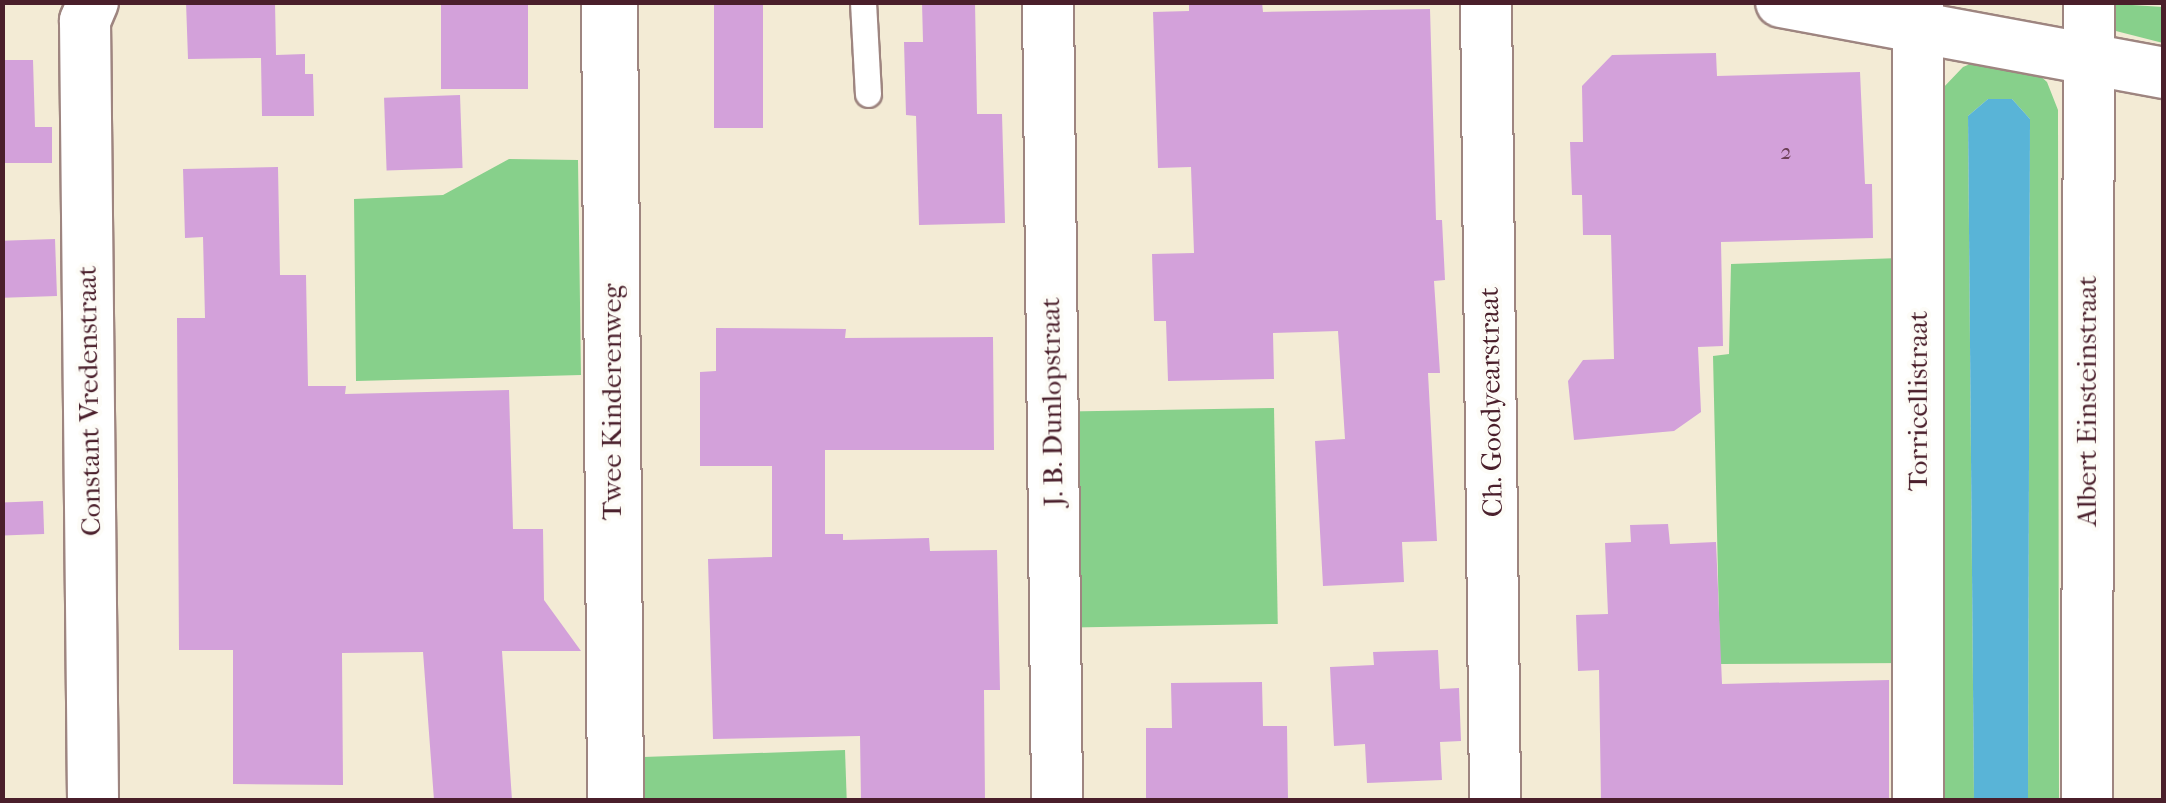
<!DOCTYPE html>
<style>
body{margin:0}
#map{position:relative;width:2166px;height:803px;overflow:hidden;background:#f3ebd5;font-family:"IM FELL French Canon",serif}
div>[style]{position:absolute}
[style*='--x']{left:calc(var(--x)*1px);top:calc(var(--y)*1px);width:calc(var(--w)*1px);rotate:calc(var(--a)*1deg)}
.green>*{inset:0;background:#87d08b;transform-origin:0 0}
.water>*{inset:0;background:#59b4d7}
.building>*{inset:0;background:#d3a1da;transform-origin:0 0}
.roads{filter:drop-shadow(2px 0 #9e8580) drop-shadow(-2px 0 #9e8580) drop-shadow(0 2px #9e8580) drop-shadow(0 -2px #9e8580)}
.service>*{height:25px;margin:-12.5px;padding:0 12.5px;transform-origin:12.5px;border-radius:12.5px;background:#fff}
.minor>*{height:50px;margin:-25px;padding:0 25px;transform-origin:25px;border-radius:25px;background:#fff}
.tertiary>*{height:55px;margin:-27.5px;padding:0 27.5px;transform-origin:27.5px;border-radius:27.5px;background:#fff}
span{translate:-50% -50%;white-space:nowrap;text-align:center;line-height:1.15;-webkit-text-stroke:8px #fdfcf7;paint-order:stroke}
.number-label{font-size:22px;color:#6c4057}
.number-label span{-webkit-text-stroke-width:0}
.street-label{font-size:28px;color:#4a1f2b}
.frame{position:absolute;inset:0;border:5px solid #4a1f2b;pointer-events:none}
</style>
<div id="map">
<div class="green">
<div style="clip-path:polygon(2101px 3px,2163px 7px,2163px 43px,2112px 30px)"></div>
<div style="clip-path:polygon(1982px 59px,2029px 66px,2047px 82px,2058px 110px,2059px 800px,2028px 800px,2030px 119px,2012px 99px,1988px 99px,1968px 116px,1974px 800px,1944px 800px,1942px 89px,1963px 67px)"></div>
<div style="clip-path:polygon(509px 159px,578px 160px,581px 375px,356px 381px,354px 199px,443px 195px)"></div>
<div style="clip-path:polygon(1900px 258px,1907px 663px,1720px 664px,1713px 356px,1729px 354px,1731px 264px)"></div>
<div style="left:1274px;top:408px;width:216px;height:205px;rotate:89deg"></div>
<div style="left:845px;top:750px;width:50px;height:202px;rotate:88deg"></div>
</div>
<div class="water">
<div style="clip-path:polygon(1988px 99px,2012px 99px,2030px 119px,2028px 800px,1974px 800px,1968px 116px)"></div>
</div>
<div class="building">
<div style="clip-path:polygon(186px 2px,275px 2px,276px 55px,305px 54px,305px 74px,313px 74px,314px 116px,262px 116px,261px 58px,188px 59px)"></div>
<div style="left:441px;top:2px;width:87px;height:87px"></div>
<div style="left:714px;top:2px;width:49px;height:126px"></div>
<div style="clip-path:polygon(922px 2px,975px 2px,977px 114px,1002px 114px,1005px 223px,919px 225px,916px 116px,906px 115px,904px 42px,923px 42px)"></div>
<div style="clip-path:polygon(1189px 2px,1262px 2px,1263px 12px,1430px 9px,1436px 220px,1442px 220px,1445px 280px,1434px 281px,1440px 373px,1428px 373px,1437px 541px,1402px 542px,1404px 582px,1323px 586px,1315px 441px,1345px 439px,1338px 331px,1273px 333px,1274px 379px,1168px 381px,1166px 321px,1154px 321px,1152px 254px,1194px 253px,1191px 167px,1158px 168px,1153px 12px,1189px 11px)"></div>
<div style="clip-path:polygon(1716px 53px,1717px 76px,1860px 72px,1865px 184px,1872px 184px,1873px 238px,1721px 242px,1723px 346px,1698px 347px,1701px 412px,1674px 431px,1574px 440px,1568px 381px,1583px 360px,1614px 359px,1611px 235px,1583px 235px,1582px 195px,1572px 195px,1570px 142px,1583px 142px,1582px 86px,1612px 55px)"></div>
<div style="clip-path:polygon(2px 60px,33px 60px,35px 127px,52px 127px,52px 163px,2px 163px)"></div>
<div style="left:460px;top:95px;width:73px;height:76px;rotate:88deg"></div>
<div style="clip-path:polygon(278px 167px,280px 275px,306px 275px,308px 386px,346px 386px,345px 394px,509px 390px,513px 529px,543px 529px,544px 600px,581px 651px,502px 651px,512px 800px,434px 800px,423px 652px,342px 653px,343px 785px,233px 784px,233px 650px,179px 650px,177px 318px,205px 318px,203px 237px,185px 238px,183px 169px)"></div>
<div style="left:55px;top:239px;width:57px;height:53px;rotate:88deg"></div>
<div style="clip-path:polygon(716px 328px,846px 329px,845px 338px,993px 337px,994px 450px,825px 450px,825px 534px,843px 534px,843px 540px,929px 538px,930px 551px,997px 550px,1000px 690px,984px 690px,985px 800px,861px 800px,860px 736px,713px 739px,708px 559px,772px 557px,772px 466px,700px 466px,700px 372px,716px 371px)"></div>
<div style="left:43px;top:501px;width:33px;height:41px;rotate:88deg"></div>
<div style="clip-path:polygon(1668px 524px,1670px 544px,1716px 542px,1722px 684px,1889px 680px,1889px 800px,1601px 800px,1599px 670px,1578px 671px,1576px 615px,1608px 614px,1605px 543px,1631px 542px,1630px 525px)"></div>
<div style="clip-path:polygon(1438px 650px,1440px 689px,1459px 688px,1461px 741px,1440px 742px,1442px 780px,1367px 783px,1365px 744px,1334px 746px,1330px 667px,1374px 665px,1373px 652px)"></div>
<div style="clip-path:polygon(1262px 682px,1263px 726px,1287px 726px,1288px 800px,1146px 800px,1146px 728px,1172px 728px,1171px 683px)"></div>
</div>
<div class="roads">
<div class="service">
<div style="--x:863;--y:2;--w:92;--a:86.9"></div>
</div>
<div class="minor">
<div style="--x:93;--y:2;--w:21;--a:113"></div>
<div style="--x:85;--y:21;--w:779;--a:89.41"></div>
<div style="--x:1048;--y:2;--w:798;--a:89.35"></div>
<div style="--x:1486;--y:2;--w:798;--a:89.35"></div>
<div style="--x:1781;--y:2;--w:390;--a:10.5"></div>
<div style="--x:1918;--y:800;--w:798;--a:-90"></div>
<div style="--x:2087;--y:800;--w:798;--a:-89.86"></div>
</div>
<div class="tertiary">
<div style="--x:609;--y:2;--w:798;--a:89.57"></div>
</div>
</div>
<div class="number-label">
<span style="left:1786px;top:153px">2</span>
</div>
<div class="street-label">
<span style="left:89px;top:401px;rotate:-91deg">Constant Vredenstraat</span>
<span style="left:1918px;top:401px;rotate:-90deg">Torricellistraat</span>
<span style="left:2087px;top:401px;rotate:-90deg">Albert Einsteinstraat</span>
<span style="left:612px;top:402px;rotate:-90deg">Twee Kinderenweg</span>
<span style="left:1052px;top:402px;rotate:-91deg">J. B. Dunlopstraat</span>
<span style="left:1491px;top:402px;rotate:-91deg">Ch. Goodyearstraat</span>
</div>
<div class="frame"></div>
</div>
